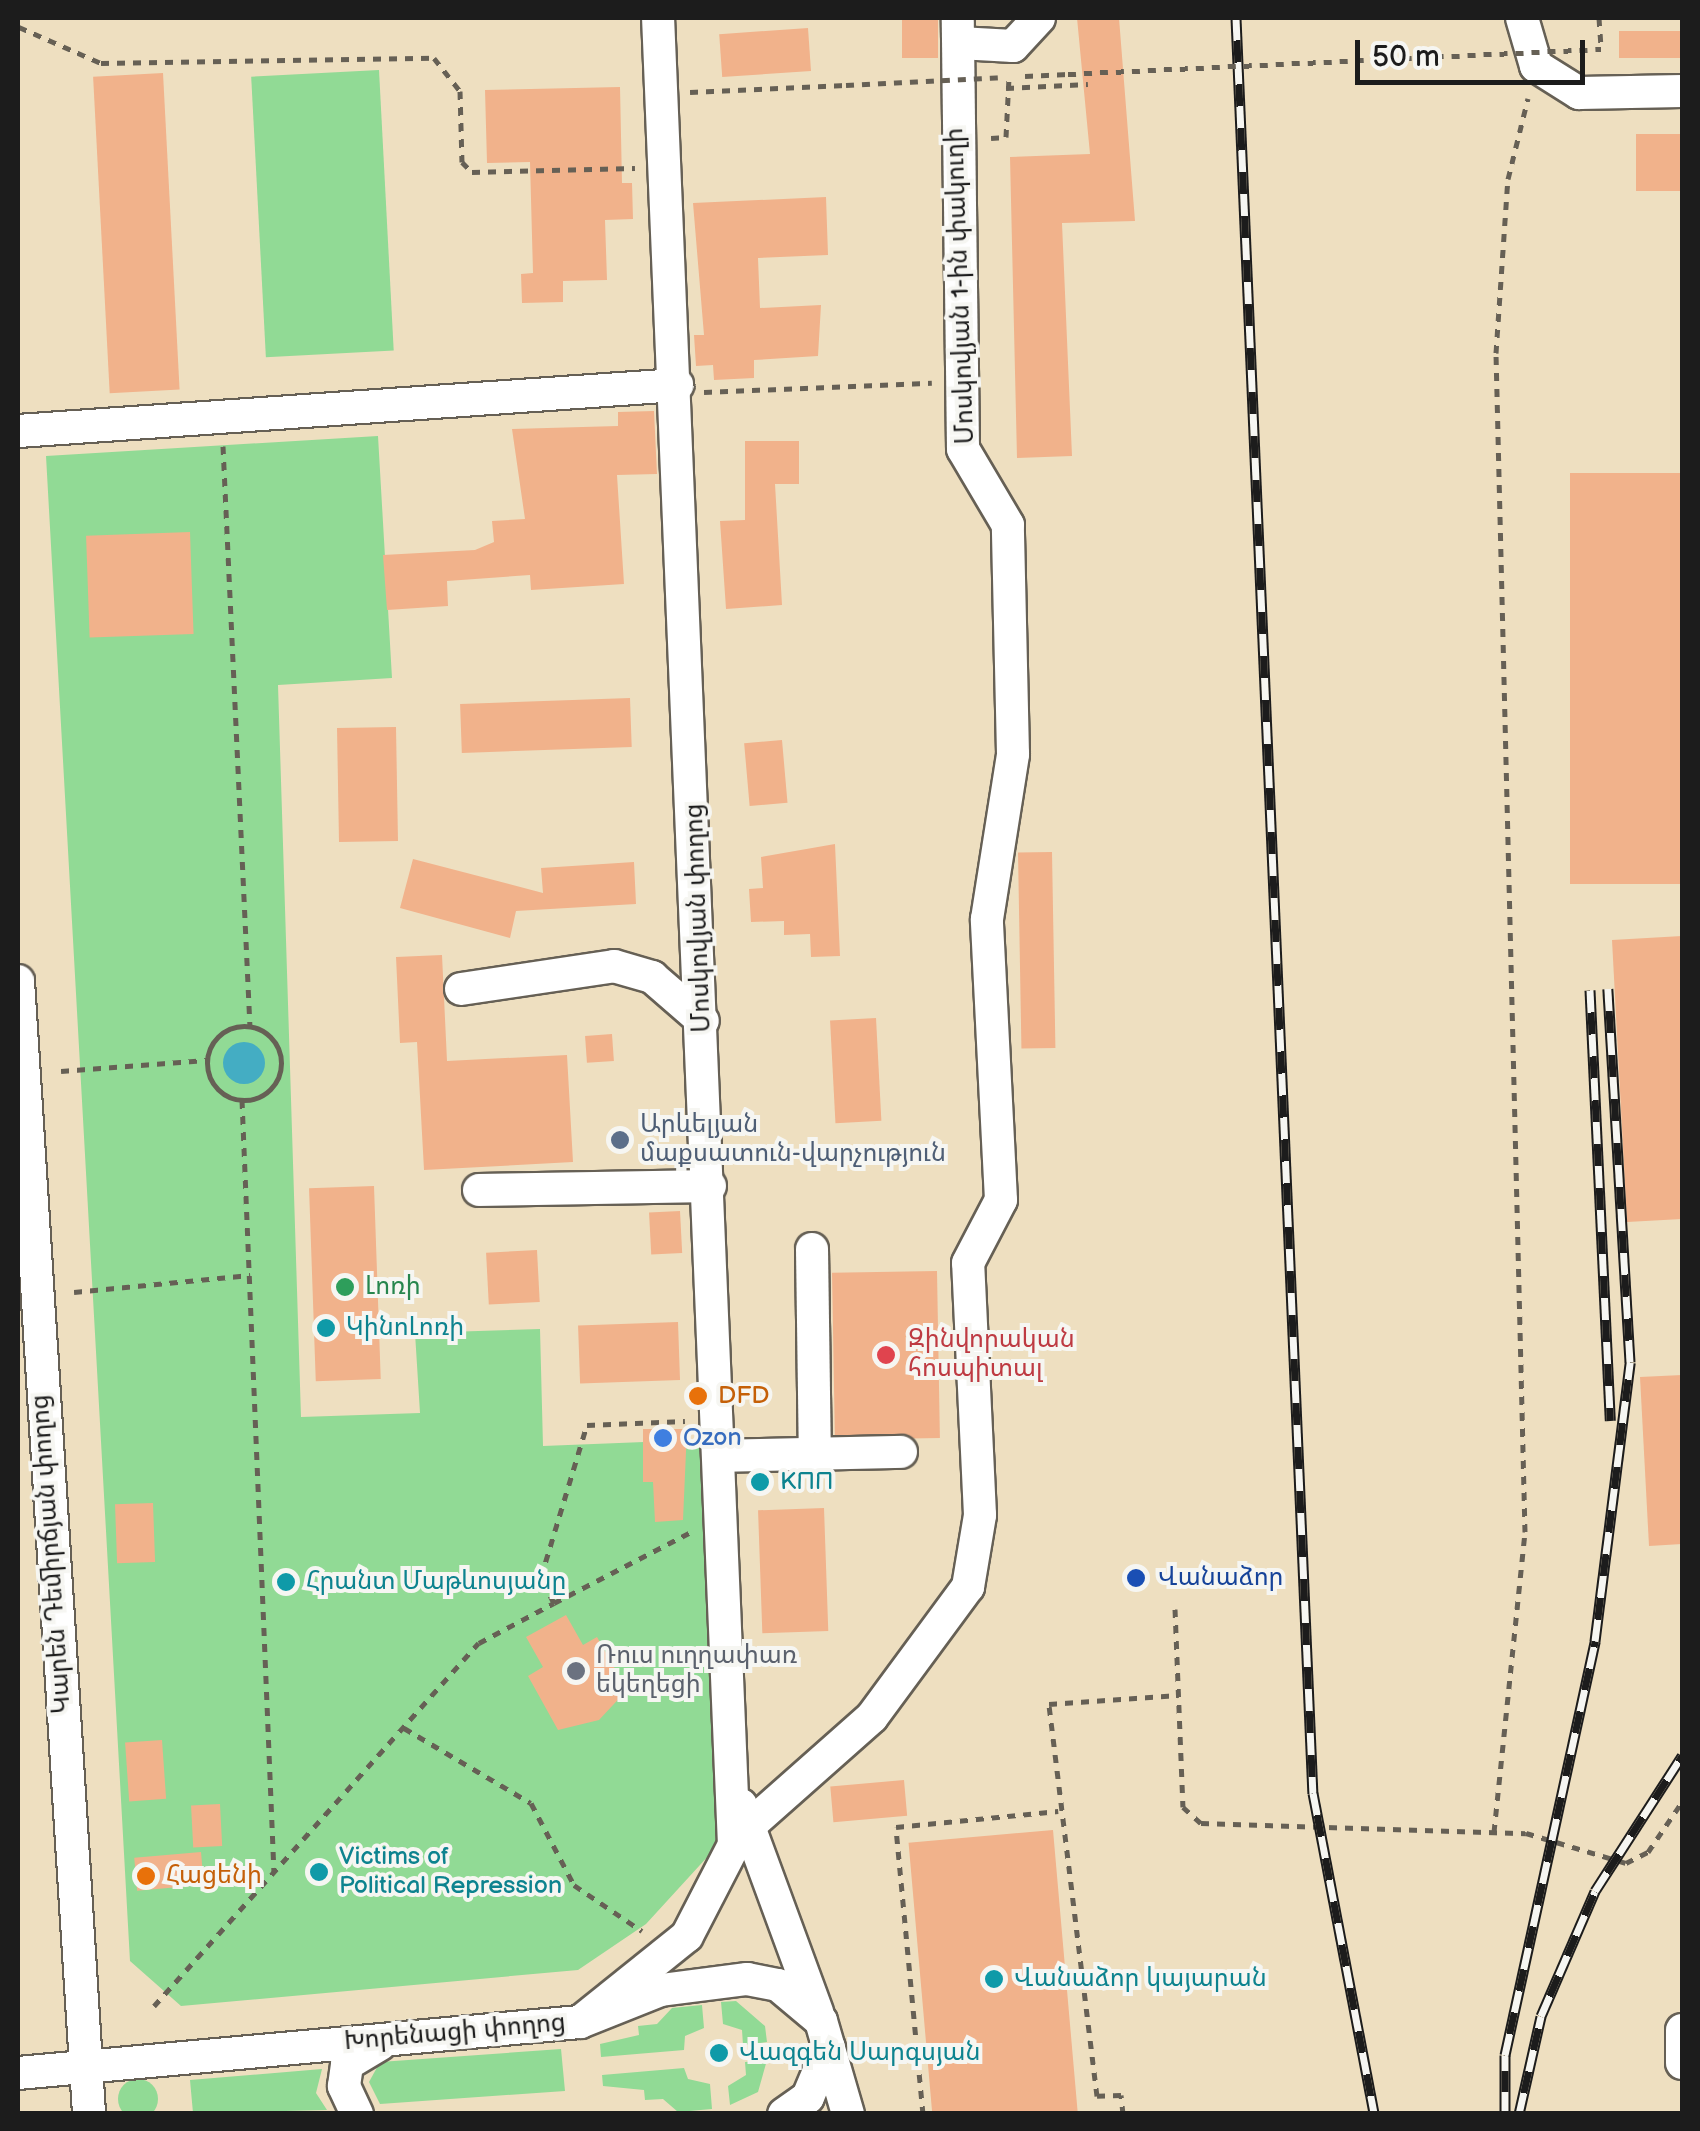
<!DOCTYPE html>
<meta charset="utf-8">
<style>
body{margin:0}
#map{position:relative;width:1700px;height:2131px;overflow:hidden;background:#eedfc0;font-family:"Balsamiq Sans","Noto Sans Armenian",sans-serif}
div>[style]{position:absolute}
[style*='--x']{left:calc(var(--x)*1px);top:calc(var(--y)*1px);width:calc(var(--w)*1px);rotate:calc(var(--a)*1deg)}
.green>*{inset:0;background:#91da95;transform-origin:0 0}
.round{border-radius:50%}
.water>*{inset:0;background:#44adc3}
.building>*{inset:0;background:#f1b28b;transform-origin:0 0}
.path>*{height:5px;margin-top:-2.5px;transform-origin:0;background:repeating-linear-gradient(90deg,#666055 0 8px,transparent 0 16px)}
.path>.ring{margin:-2.5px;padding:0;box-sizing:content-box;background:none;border:5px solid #666055;border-radius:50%}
.roads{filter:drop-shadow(2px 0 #666055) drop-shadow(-2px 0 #666055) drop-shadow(0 2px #666055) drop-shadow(0 -2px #666055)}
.minor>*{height:32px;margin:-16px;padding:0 16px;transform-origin:16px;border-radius:16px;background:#fff}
.rail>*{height:11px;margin-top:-5.5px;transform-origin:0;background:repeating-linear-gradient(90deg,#f6f6f2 0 22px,#1c1c1c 0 44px);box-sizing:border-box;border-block:2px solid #1c1c1c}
.path-bridge>*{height:5px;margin-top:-2.5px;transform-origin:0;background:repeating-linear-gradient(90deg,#666055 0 8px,transparent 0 16px)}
.dots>*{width:28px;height:28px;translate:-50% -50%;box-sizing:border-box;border:5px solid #f6f6f2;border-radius:50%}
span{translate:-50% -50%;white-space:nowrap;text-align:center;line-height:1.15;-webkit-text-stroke:8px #f6f6f2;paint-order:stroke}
.street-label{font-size:25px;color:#1c1c1c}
.service-label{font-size:25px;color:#4e5e75}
.left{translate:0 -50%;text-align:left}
.leisure-label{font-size:25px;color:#27864d}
.culture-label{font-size:25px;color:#0d838f}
.health-label{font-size:25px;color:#be3a42}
.food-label{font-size:25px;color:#c56008}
.shop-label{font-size:25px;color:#366cbe}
.transit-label{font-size:25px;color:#164399}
.worship-label{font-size:25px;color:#5b616d}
.frame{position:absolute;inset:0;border:20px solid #1c1c1c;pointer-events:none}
.scale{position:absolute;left:1355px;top:40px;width:230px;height:45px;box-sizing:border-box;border:5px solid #1c1c1c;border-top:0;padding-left:12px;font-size:30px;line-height:35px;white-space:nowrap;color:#1c1c1c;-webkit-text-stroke:8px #f6f6f2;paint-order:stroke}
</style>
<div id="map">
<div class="green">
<div style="left:379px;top:70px;width:281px;height:128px;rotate:87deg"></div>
<div style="clip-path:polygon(378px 436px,392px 678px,278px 685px,301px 1417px,420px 1413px,415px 1333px,540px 1329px,543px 1446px,720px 1439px,721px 1842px,646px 1924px,578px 1970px,181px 2006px,130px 1961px,46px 456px)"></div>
<div style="clip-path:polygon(736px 2001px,765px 2026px,767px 2042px,743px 2045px,742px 2030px,723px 2024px,721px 2002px)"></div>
<div style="clip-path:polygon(702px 2005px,704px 2028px,685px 2036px,684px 2050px,601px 2057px,600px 2044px,639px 2035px,638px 2026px,657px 2024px,672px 2008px)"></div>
<div style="clip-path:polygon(561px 2049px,565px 2091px,380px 2104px,369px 2082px,380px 2062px)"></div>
<div style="clip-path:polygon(767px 2060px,758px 2092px,730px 2105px,728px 2086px,746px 2075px,745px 2062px)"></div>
<div style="clip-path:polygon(684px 2068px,688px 2079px,710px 2084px,712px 2109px,678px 2112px,663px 2099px,645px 2100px,644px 2090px,603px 2086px,602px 2075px)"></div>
<div style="clip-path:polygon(322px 2069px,316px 2093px,327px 2110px,193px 2113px,190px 2080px)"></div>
<div class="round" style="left:118px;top:2079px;width:40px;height:40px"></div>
</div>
<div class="water">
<div class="round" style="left:223px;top:1042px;width:42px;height:42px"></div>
</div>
<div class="building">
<div style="left:902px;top:18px;width:36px;height:40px"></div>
<div style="clip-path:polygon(1077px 18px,1119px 18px,1135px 221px,1062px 223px,1072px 456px,1017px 458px,1010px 157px,1090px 154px)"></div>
<div style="left:808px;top:28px;width:43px;height:89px;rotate:86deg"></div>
<div style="left:1682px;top:31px;width:27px;height:63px;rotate:90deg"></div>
<div style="left:163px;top:73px;width:317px;height:70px;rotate:87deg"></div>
<div style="clip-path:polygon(620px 87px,622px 183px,632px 183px,633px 219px,605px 220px,607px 280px,563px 281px,563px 302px,522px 303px,521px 274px,533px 273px,530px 162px,487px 163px,485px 90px)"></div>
<div style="left:1682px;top:134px;width:57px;height:46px;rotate:90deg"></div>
<div style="clip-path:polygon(826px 197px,828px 255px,758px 258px,760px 308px,821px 305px,818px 356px,754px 360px,754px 378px,714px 380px,713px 365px,696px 366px,694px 335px,704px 335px,693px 203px)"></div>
<div style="clip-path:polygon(654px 411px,657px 474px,617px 475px,624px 584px,531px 590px,530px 575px,447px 581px,448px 606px,387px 610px,383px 555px,475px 550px,494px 542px,492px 521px,525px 519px,512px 429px,618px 426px,618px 412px)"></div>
<div style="clip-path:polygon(745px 441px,799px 441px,799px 484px,775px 484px,782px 605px,726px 609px,720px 521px,745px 520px)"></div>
<div style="left:1682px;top:473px;width:411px;height:112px;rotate:90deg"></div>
<div style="left:190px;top:532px;width:102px;height:104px;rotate:88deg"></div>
<div style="left:630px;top:698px;width:49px;height:170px;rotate:88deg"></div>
<div style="left:396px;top:727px;width:114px;height:59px;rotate:89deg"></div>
<div style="left:782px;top:740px;width:63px;height:38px;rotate:85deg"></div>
<div style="clip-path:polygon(835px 844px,840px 956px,811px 957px,810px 934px,784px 935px,784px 921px,751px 922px,749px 889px,763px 888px,761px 857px)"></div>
<div style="left:1052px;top:852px;width:196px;height:34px;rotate:89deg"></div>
<div style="clip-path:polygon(413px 859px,543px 893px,541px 868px,634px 862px,636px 904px,516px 911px,510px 938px,400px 908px)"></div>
<div style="clip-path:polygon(1682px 936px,1682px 1219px,1627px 1222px,1612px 940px)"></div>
<div style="clip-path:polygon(442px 955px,447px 1061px,567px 1055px,573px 1162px,424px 1170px,417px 1042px,400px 1043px,396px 957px)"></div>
<div style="left:876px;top:1018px;width:103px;height:46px;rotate:87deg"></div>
<div style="left:612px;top:1034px;width:27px;height:27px;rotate:86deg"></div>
<div style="left:374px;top:1186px;width:193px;height:65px;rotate:88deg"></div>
<div style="left:680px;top:1211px;width:42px;height:31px;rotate:87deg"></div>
<div style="left:537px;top:1250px;width:52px;height:51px;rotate:87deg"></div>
<div style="left:937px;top:1271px;width:167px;height:105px;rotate:89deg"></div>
<div style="left:678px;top:1322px;width:58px;height:100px;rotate:88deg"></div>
<div style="clip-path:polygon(1682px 1375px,1682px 1544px,1649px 1546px,1640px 1377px)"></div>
<div style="clip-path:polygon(643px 1429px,687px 1429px,683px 1520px,655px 1522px,653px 1482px,643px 1482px)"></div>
<div style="left:153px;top:1503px;width:59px;height:38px;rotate:88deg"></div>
<div style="left:824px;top:1508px;width:123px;height:66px;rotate:88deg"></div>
<div style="clip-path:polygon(566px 1615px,583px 1645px,597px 1637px,627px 1690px,599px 1720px,558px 1730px,528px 1676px,543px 1667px,526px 1637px)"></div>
<div style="left:162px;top:1740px;width:59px;height:37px;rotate:86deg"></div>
<div style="left:904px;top:1780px;width:36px;height:74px;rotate:85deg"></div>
<div style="left:220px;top:1804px;width:42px;height:29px;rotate:87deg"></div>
<div style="left:1053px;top:1830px;width:285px;height:145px;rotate:85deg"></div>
<div style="left:201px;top:1852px;width:33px;height:67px;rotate:85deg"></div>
</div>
<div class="path">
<div style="--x:1599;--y:18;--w:31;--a:86"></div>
<div style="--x:19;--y:27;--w:90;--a:23.7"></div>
<div style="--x:101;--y:63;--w:333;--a:-0.9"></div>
<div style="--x:434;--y:58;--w:42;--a:51.8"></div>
<div style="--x:460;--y:91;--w:71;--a:88.4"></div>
<div style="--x:462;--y:162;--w:14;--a:45"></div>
<div style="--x:472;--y:172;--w:163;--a:-1.4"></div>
<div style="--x:1025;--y:76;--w:43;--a:-2.7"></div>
<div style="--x:1006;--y:88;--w:82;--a:-2.8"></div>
<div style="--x:690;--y:92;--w:156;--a:-2.6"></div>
<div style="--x:991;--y:138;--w:15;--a:-4"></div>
<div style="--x:1006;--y:137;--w:60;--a:-87.1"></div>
<div style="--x:704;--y:392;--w:228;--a:-2.3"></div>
<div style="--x:223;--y:446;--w:582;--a:87.34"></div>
<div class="ring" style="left:207px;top:1026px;width:69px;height:69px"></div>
<div style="--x:61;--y:1071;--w:146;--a:-4.3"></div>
<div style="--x:242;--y:1100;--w:773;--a:87.63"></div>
<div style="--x:74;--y:1292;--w:177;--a:-5.5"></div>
<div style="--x:554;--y:1603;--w:152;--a:-27.4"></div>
<div style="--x:1175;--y:1609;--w:198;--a:87.7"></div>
<div style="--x:1183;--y:1807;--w:24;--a:42"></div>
<div style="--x:1201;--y:1823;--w:325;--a:1.8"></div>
<div style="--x:1526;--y:1833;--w:104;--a:16.7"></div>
<div style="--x:1626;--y:1863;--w:25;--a:-27"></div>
<div style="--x:1648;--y:1852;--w:60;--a:-55.8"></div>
<div style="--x:404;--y:1728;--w:147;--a:30.6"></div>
<div style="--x:531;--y:1803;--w:93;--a:62.3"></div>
<div style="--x:574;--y:1885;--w:82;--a:34.1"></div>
<div style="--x:1494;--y:1832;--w:302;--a:-84.1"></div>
<div style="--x:1525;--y:1532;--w:1179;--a:-91.41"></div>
<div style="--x:1496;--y:353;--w:174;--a:-86.1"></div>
<div style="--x:1508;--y:179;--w:83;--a:-76.1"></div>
<div style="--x:154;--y:2006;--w:487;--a:-48.2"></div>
<div style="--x:479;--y:1643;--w:85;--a:-28.1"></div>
<div style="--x:554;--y:1603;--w:29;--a:-117"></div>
<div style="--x:541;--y:1577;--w:159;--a:-73.2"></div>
<div style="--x:587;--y:1425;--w:98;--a:-2.3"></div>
<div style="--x:923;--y:2114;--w:288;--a:-95.4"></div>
<div style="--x:896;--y:1827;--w:163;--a:-5.6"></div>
<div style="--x:1123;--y:2114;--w:19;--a:-96"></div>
<div style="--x:1121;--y:2095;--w:24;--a:178"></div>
<div style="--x:1097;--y:2096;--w:395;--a:-97"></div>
<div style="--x:1049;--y:1704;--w:130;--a:-4"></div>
</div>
<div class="roads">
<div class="minor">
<div style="--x:1522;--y:18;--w:50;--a:73.7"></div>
<div style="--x:1536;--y:66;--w:51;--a:32.1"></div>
<div style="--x:1579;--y:93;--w:103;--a:-1.1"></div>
<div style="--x:959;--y:43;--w:54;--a:3.2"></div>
<div style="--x:1013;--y:46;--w:38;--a:-47"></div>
<div style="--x:18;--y:431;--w:661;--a:-3.99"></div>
<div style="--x:18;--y:981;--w:1135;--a:86.41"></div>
<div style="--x:461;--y:989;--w:155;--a:-8.5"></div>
<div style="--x:614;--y:966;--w:40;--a:16"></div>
<div style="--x:652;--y:977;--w:67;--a:40.8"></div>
<div style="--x:479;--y:1190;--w:231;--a:-1"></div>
<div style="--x:812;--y:1249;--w:205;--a:89.2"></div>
<div style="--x:720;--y:1456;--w:181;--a:-1.3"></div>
<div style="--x:741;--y:1805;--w:221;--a:69.8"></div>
<div style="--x:749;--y:1826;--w:164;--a:-41.5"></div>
<div style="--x:872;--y:1717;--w:162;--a:-53.6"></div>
<div style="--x:968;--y:1587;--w:73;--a:-80.5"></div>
<div style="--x:980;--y:1515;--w:252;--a:-92.7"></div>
<div style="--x:968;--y:1263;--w:71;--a:-62.4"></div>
<div style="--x:1001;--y:1200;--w:281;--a:-92.9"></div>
<div style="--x:987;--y:919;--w:167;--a:-81"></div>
<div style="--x:1013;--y:754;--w:229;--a:-91.3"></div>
<div style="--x:1008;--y:525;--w:88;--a:-120.6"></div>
<div style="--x:963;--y:449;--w:431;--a:-90.7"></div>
<div style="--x:580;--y:2022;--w:137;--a:-38.8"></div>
<div style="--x:687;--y:1936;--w:102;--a:-62.7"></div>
<div style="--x:734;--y:1845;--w:1829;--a:-92.38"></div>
<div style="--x:1682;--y:2030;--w:33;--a:90"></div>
<div style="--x:18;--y:2073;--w:564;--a:-5.19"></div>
<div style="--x:580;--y:2022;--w:87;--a:-21.6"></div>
<div style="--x:661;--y:1990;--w:87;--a:-7.3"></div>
<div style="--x:747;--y:1979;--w:32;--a:11"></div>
<div style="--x:778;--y:1985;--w:56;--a:39.9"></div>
<div style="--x:821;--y:2021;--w:97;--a:73.8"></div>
<div style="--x:357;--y:2114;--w:31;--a:-115"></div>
<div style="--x:344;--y:2086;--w:22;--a:-82"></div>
<div style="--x:347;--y:2064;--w:39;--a:-31"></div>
<div style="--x:784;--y:2114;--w:29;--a:-35"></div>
<div style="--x:808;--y:2097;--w:54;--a:-67.2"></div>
</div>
</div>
<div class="rail">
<div style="--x:1236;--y:18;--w:1777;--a:87.52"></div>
<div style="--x:1313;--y:1793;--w:327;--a:79.2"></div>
<div style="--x:1590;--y:990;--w:431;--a:87.3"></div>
<div style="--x:1505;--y:2114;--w:59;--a:-90"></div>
<div style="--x:1505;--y:2055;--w:424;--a:-77.7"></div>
<div style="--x:1595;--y:1641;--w:281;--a:-82.8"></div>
<div style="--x:1630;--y:1362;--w:374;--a:-93.4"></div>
<div style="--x:1519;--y:2114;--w:100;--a:-77.3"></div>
<div style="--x:1541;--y:2016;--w:136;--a:-66.6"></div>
<div style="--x:1595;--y:1891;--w:161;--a:-57.2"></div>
</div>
<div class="path-bridge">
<div style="--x:1068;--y:74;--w:534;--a:-2.69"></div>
<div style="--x:846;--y:85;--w:160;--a:-2.9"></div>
</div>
<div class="dots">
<div style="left:620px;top:1140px;background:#5c6f8a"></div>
<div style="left:345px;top:1287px;background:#2e9e5b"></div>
<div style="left:326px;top:1328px;background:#0f9aa8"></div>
<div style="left:886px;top:1355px;background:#e0444e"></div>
<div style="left:698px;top:1396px;background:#e8710a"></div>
<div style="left:663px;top:1438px;background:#3f7fe0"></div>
<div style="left:760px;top:1482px;background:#0f9aa8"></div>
<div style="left:1136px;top:1578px;background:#1a4fb4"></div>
<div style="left:286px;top:1582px;background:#0f9aa8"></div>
<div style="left:576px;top:1671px;background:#6b7280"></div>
<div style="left:319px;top:1872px;background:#0f9aa8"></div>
<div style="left:146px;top:1876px;background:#e8710a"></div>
<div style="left:994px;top:1979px;background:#0f9aa8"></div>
<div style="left:719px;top:2053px;background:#0f9aa8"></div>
</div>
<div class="street-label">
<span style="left:961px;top:286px;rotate:-92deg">Մոսկովյան 1-ին փակուղի</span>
<span style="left:699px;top:918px;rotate:-92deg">Մոսկովյան փողոց</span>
<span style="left:52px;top:1554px;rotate:-94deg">Կարեն Դեմիրճյան փողոց</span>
<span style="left:455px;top:2033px;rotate:-5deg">Խորենացի փողոց</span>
</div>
<div class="service-label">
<span class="left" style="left:640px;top:1140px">Արևելյան<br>մաքսատուն-վարչություն</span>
</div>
<div class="leisure-label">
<span class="left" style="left:365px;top:1287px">Լոռի</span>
</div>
<div class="culture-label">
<span class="left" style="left:346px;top:1328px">ԿինոԼոռի</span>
<span class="left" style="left:780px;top:1482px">КПП</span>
<span class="left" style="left:306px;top:1582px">Հրանտ Մաթևոսյանը</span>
<span class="left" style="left:339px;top:1872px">Victims of<br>Political Repression</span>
<span class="left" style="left:1014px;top:1979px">Վանաձոր կայարան</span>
<span class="left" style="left:739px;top:2053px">Վազգեն Սարգսյան</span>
</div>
<div class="health-label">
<span class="left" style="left:908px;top:1355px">Զինվորական<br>հոսպիտալ</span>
</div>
<div class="food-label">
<span class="left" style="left:718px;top:1396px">DFD</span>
<span class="left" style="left:166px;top:1876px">Հացենի</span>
</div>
<div class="shop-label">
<span class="left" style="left:683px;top:1438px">Ozon</span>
</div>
<div class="transit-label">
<span class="left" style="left:1158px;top:1578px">Վանաձոր</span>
</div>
<div class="worship-label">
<span class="left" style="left:596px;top:1671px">Ռուս ուղղափառ<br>եկեղեցի</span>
</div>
<div class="frame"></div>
<div class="scale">50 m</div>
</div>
